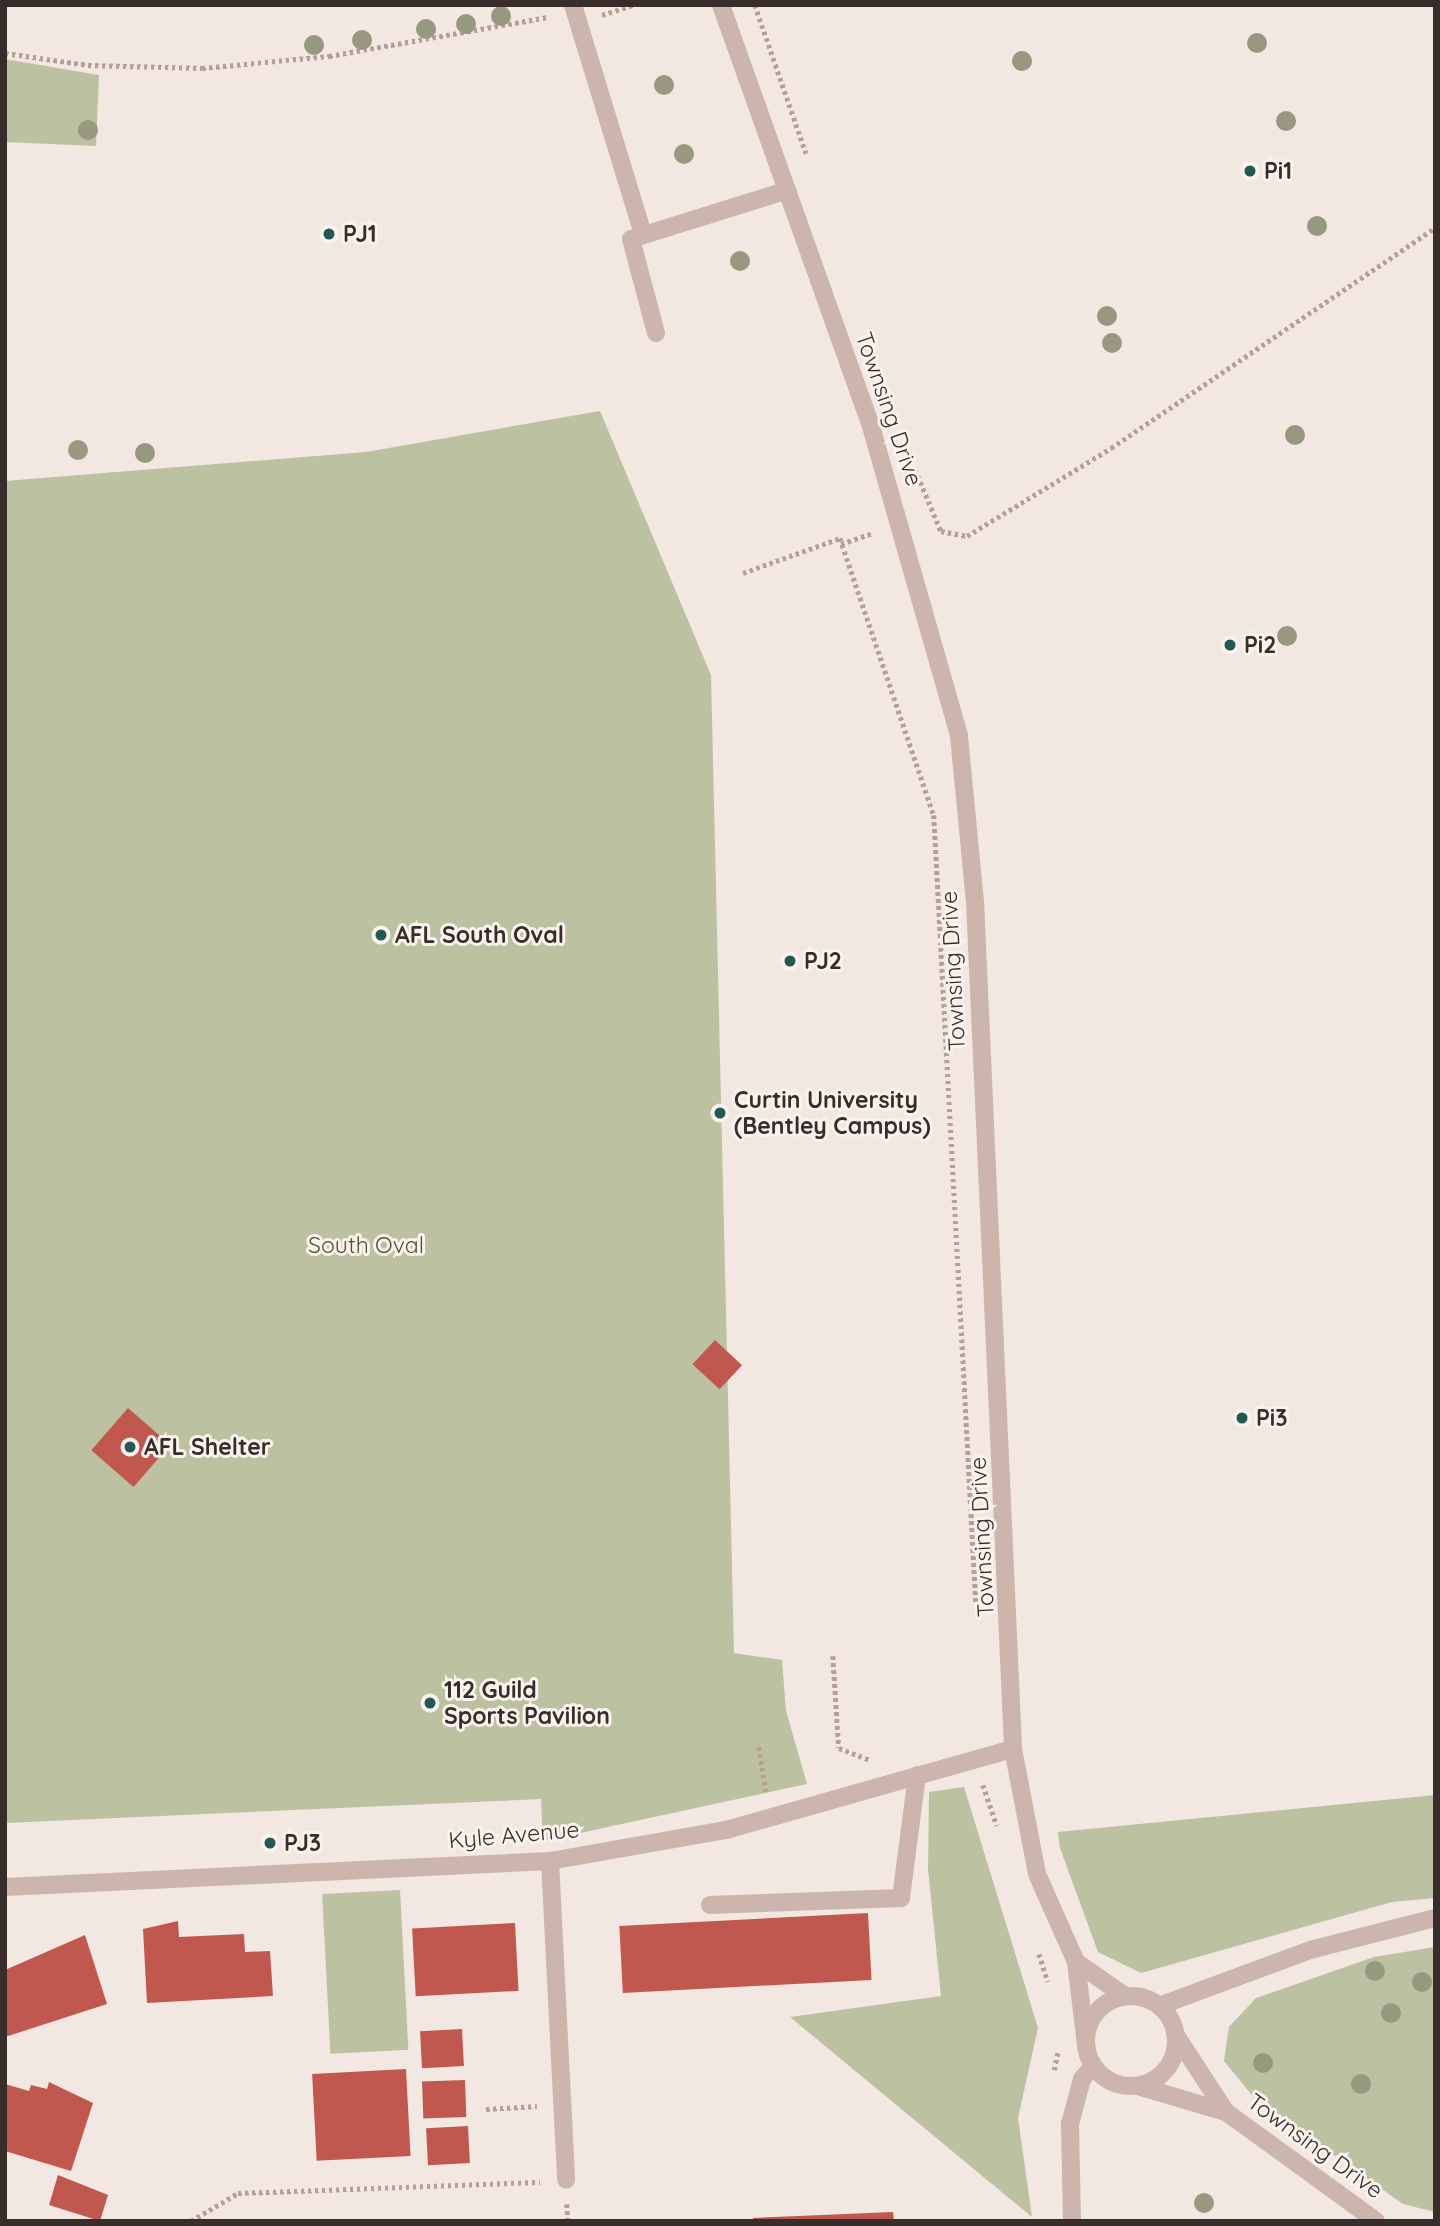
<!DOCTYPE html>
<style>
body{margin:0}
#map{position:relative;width:1440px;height:2226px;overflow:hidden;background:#f2e7e1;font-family:Quicksand,sans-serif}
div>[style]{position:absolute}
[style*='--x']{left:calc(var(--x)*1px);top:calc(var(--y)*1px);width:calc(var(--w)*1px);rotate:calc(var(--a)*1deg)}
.green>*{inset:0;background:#bcc1a1;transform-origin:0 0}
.building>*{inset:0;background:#c15850;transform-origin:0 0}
.path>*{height:4.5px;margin-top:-2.25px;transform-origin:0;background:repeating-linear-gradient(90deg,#b69f97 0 3.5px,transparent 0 7px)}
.service>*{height:18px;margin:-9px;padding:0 9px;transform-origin:9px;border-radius:9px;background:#cbb5ac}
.minor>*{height:18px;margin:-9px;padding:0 9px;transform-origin:9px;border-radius:9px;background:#cbb5ac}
.minor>.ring{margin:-9px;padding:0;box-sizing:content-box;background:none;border:18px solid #cbb5ac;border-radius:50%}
.trees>*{width:20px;height:20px;margin:-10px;border-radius:50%;background:#989780}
.dots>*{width:19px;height:19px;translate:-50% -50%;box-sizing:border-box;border:4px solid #faf2ed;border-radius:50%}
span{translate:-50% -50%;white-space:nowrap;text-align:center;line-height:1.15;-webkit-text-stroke:6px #faf2ed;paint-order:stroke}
.poi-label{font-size:23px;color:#392d2b;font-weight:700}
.left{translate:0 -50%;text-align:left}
.street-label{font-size:23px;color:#392d2b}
.park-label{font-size:23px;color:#4f5630}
.frame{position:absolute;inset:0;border:7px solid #392d2b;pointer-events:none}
</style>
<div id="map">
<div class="green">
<div style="clip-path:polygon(5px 59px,99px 75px,96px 146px,5px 142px)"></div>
<div style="clip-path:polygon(600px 411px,711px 675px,734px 1653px,782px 1660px,786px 1711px,807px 1784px,543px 1841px,541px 1799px,5px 1823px,5px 481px,366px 452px)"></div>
<div style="clip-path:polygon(964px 1787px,1038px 2028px,1018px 2118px,1032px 2217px,790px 2017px,941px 1996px,928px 1869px,929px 1792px)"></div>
<div style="clip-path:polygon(1435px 1795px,1435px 1898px,1392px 1902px,1141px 1973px,1098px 1952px,1060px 1848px,1058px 1832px)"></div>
<div style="left:400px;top:1890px;width:160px;height:78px;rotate:87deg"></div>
<div style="clip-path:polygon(1435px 1947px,1435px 2212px,1403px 2204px,1256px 2100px,1224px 2061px,1229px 2027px,1256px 1998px,1374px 1957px)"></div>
</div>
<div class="building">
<div style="left:715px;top:1340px;width:37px;height:33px;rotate:43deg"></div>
<div style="left:128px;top:1408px;width:56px;height:56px;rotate:41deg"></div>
<div style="left:868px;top:1913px;width:67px;height:249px;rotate:87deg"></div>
<div style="clip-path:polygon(178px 1921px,179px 1937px,244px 1934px,245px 1952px,270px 1951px,273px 1996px,147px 2003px,143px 1929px)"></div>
<div style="left:515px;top:1923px;width:68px;height:103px;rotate:87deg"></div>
<div style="clip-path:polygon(85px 1935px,107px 2004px,5px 2037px,5px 1970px)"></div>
<div style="left:462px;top:2029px;width:37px;height:42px;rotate:87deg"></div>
<div style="left:406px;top:2069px;width:87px;height:94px;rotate:87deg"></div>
<div style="left:465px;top:2080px;width:37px;height:43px;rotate:88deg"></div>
<div style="clip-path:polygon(49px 2082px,93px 2103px,71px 2171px,5px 2151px,5px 2084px,29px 2091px,31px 2085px,47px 2089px)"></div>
<div style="left:468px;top:2126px;width:37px;height:42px;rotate:87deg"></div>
<div style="clip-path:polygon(58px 2175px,108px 2195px,100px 2221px,49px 2205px)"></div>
<div style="clip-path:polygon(893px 2212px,894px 2221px,753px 2221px,753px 2218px)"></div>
</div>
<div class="path">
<div style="--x:755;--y:5;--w:157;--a:71"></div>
<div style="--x:602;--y:15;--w:33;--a:-18"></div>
<div style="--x:5;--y:53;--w:84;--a:8.2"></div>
<div style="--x:88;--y:65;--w:114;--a:1.5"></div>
<div style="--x:202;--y:68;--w:128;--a:-5.4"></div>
<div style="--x:329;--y:56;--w:222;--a:-10.1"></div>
<div style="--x:915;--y:469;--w:67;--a:67.2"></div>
<div style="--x:941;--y:531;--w:26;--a:11"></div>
<div style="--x:967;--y:536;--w:169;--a:-31.4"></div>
<div style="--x:1111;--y:448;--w:392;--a:-34.2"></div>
<div style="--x:841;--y:544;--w:34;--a:-19"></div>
<div style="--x:743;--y:573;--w:103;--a:-19.8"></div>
<div style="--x:840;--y:538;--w:293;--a:71.3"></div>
<div style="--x:934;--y:815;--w:790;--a:86.95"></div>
<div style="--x:833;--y:1656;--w:92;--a:86.3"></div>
<div style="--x:839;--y:1748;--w:33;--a:21"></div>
<div style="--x:759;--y:1747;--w:45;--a:81"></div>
<div style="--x:983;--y:1785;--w:43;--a:71.1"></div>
<div style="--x:1039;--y:1954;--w:29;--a:72"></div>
<div style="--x:1054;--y:2070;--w:19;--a:-78"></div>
<div style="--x:486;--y:2109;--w:51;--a:-3.4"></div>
<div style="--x:567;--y:2204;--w:17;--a:87"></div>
<div style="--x:191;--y:2221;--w:55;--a:-30.8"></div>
<div style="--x:238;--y:2193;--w:302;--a:-2.1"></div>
</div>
<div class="service">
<div style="--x:573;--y:5;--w:239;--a:73"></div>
<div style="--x:656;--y:333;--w:97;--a:-104.9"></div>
<div style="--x:631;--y:239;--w:164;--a:-17.3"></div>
<div style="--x:550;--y:1861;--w:319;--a:87.1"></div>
<div style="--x:5;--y:1887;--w:546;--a:-2.73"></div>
<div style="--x:550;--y:1861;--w:179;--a:-10"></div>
<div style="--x:726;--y:1830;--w:298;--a:-15.8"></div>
<div style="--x:710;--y:1905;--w:191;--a:-2.1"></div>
<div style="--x:901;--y:1898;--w:124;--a:-82.6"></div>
<div style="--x:1159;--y:2006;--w:161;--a:-20.3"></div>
<div style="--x:1310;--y:1950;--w:129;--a:-14.4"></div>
<div style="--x:1072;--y:2221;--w:97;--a:-91.2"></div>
<div style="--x:1070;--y:2124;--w:47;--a:-75.1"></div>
<div style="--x:1082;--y:2079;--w:17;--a:-50"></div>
</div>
<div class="minor">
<div style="--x:721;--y:5;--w:451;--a:70.4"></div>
<div style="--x:872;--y:430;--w:318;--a:74.1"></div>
<div style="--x:959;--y:736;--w:166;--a:84.5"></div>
<div style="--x:975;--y:901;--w:849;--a:87.43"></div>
<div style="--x:1013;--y:1749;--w:127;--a:79.1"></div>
<div style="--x:1037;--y:1874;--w:96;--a:66.1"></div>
<div style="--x:1076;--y:1962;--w:84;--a:83.1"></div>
<div style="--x:1076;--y:1962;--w:60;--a:34.8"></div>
<div class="ring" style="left:1086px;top:1996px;width:72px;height:72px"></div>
<div style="--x:1175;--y:2034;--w:93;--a:56.8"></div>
<div style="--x:1138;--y:2086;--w:92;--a:16.5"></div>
<div style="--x:1226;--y:2112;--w:185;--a:36"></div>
</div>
<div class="trees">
<div style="left:501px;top:16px"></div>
<div style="left:466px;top:24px"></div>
<div style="left:426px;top:29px"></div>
<div style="left:362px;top:40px"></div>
<div style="left:1257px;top:43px"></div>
<div style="left:314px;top:45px"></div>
<div style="left:1022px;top:61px"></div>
<div style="left:664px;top:85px"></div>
<div style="left:1286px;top:121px"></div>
<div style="left:88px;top:130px"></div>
<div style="left:684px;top:154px"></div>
<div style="left:1317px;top:226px"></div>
<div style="left:740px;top:261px"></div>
<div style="left:1107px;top:316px"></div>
<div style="left:1112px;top:343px"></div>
<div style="left:1295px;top:435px"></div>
<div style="left:78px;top:450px"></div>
<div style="left:145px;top:453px"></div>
<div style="left:1287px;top:636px"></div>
<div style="left:1375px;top:1971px"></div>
<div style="left:1422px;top:1982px"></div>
<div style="left:1391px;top:2013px"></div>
<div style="left:1263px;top:2063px"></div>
<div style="left:1361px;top:2084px"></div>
<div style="left:1204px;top:2203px"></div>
</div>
<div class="dots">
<div style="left:1250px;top:171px;background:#225954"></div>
<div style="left:329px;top:234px;background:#225954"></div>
<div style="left:1230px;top:645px;background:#225954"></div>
<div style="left:381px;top:935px;background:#225954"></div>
<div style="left:790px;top:961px;background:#225954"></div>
<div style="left:720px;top:1113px;background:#225954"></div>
<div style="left:1242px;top:1418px;background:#225954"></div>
<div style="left:130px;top:1447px;background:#225954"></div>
<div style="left:430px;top:1703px;background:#225954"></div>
<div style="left:270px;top:1843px;background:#225954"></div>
</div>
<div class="poi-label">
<span class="left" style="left:1264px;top:171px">Pi1</span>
<span class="left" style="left:343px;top:234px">PJ1</span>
<span class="left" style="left:1244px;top:645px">Pi2</span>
<span class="left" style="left:395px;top:935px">AFL South Oval</span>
<span class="left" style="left:804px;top:961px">PJ2</span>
<span class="left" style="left:734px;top:1113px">Curtin University<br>(Bentley Campus)</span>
<span class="left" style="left:1256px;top:1418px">Pi3</span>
<span class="left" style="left:144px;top:1447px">AFL Shelter</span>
<span class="left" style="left:444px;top:1703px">112 Guild<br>Sports Pavilion</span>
<span class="left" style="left:284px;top:1843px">PJ3</span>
</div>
<div class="street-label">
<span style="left:889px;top:409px;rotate:71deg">Townsing Drive</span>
<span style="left:953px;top:971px;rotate:-93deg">Townsing Drive</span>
<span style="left:982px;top:1537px;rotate:-93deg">Townsing Drive</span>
<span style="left:514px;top:1835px;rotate:-5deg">Kyle Avenue</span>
<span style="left:1315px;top:2146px;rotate:36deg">Townsing Drive</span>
</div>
<div class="park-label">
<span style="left:366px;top:1245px">South Oval</span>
</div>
<div class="frame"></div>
</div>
